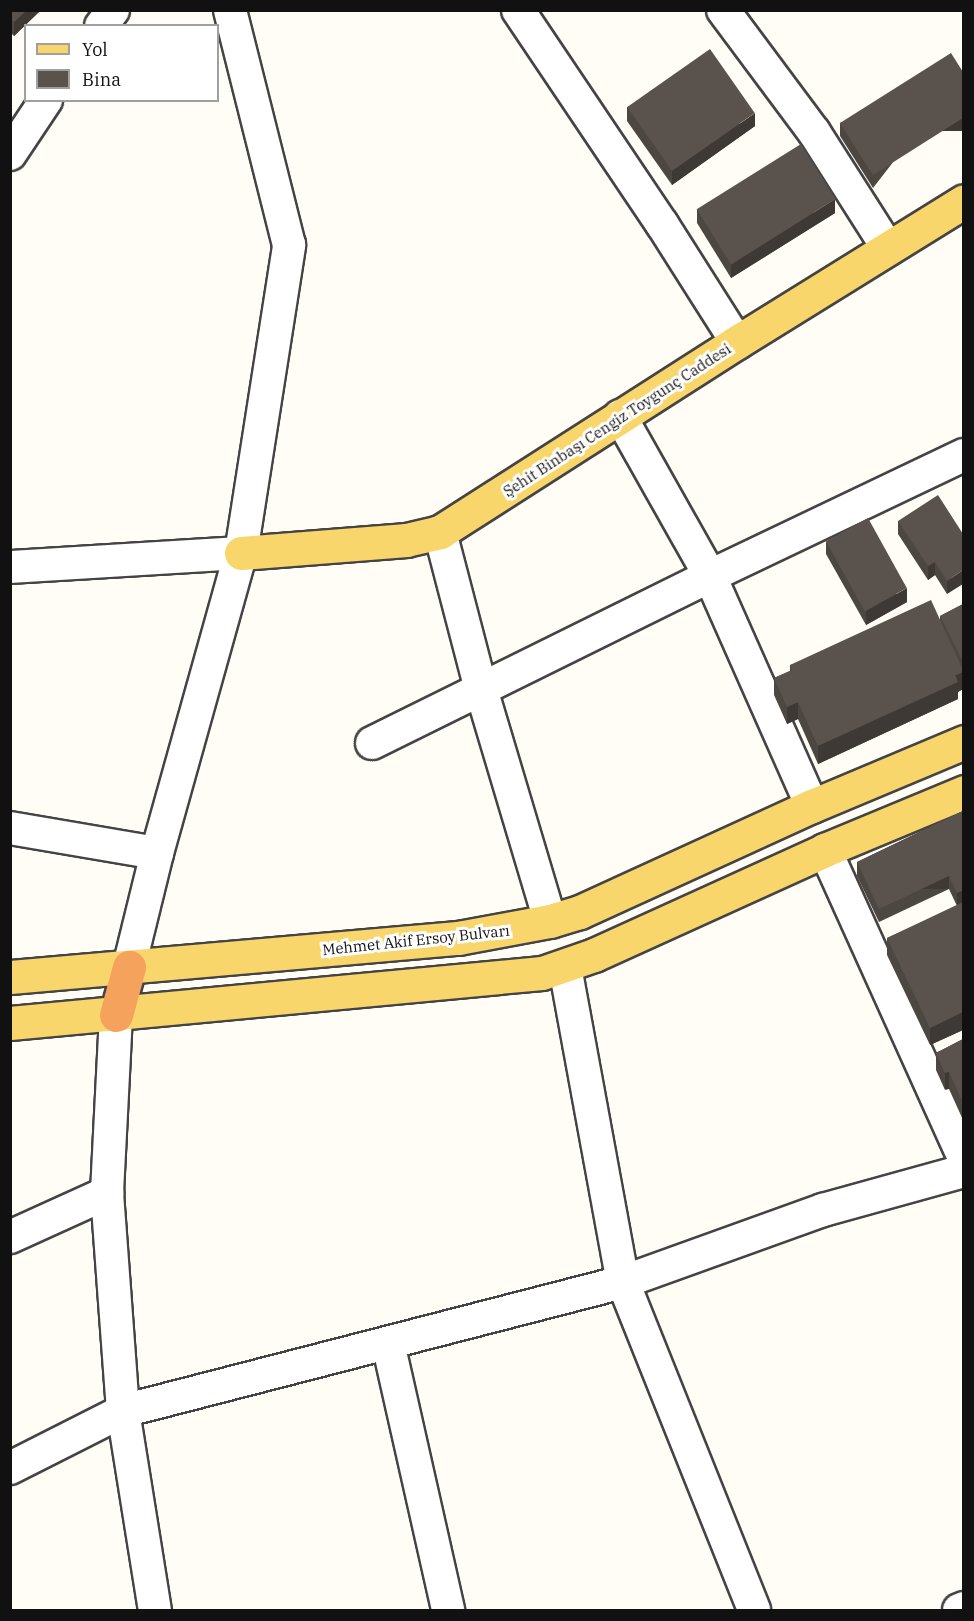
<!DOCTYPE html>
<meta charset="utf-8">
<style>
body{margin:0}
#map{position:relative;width:974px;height:1621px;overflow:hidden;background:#fffdf5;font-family:"IBM Plex Serif",serif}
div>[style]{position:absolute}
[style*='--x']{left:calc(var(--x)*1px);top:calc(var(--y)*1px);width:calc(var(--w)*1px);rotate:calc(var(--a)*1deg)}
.roads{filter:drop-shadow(2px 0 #444) drop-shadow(-2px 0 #444) drop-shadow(0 2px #444) drop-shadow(0 -2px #444)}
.minor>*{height:32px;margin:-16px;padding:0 16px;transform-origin:16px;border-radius:16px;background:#fff}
.major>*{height:33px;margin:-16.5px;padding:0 16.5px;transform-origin:16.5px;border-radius:16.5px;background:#f9d66b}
.highway>*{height:33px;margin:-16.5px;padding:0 16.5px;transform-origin:16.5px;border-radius:16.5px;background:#f5a25d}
.wall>*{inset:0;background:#4d4742}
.shaded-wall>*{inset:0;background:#3f3936;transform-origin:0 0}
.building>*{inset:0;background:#5a524d;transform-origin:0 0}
span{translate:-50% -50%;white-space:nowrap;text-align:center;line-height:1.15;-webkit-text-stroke:6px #fff;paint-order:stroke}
.street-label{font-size:15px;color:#111}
.frame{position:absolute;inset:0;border:12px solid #111;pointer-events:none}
.legend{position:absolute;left:24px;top:24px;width:195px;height:78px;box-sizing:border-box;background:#fff;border:2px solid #a0a0a0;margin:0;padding:8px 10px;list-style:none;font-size:18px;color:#111}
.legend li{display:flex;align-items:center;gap:12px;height:30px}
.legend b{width:30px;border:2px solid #a0a0a0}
</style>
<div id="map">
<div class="roads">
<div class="minor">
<div style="--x:518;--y:10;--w:258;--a:56.1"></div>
<div style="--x:662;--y:224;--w:140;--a:57.6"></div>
<div style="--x:723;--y:10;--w:152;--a:53.3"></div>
<div style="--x:814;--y:132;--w:138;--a:57.5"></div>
<div style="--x:101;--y:26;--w:20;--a:-53"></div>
<div style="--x:10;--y:154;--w:65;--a:-56.3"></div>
<div style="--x:620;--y:416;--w:184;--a:60.6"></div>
<div style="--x:710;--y:576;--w:252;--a:66.1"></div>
<div style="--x:440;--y:532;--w:162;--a:75.4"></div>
<div style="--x:481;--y:689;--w:242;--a:73.4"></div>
<div style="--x:10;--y:567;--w:231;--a:-3.5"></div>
<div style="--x:372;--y:743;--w:377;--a:-26.3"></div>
<div style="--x:710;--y:576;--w:281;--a:-25.5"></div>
<div style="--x:10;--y:828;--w:149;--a:9.7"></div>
<div style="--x:825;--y:850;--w:338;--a:65.7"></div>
<div style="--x:129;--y:967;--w:117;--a:-76.2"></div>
<div style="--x:157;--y:853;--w:312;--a:-74.4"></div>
<div style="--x:241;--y:553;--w:312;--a:-81.1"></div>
<div style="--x:289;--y:245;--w:242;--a:-104.1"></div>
<div style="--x:565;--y:967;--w:320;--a:79.6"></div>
<div style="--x:623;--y:1282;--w:353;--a:68.2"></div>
<div style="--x:116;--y:1015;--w:178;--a:92.9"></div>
<div style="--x:107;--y:1193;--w:219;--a:85.8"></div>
<div style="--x:123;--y:1411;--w:202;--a:80.9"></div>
<div style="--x:10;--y:1237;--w:107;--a:-24.4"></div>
<div style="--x:388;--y:1343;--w:274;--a:77.3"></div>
<div style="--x:10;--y:1468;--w:127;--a:-26.8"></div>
<div style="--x:123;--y:1411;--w:516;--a:-14.47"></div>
<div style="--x:623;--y:1282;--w:213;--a:-19.8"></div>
<div style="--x:823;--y:1210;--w:146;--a:-15.5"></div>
<div style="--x:959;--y:1610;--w:5;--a:-22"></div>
</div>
<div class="major">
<div style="--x:241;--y:553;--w:166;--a:-4.5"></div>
<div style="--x:406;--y:540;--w:35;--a:-13"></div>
<div style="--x:440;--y:532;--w:353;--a:-32.6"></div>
<div style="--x:737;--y:342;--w:267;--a:-31.8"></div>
<div style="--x:10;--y:977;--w:450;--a:-5"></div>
<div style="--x:458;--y:938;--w:94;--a:-10.5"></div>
<div style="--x:550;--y:921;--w:31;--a:-17"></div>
<div style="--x:580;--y:912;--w:255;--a:-24.6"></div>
<div style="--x:812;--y:806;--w:165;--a:-22.8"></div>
<div style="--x:10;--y:1023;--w:534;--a:-5.37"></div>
<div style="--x:542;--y:973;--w:55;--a:-19.1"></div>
<div style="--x:594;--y:955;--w:254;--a:-24.4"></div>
<div style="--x:825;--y:850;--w:151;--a:-22.6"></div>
</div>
<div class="highway">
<div style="--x:116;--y:1015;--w:50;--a:-74.8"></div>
</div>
</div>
<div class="wall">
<div style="clip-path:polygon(10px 10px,41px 10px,14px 36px,10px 32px)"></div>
<div style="clip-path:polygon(963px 72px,873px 188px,840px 136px,840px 123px)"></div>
<div style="clip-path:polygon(627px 107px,755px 126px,672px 185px,627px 121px)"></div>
<div style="clip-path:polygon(697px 210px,835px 213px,731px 278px,697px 223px)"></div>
<div style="clip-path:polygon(898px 521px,963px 534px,947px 594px,935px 575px,928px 580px,898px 534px)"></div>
<div style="clip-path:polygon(826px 541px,907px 602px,866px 625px,826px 554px)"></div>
<div style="clip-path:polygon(963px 604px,963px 689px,958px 692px,958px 699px,818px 764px,798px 719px,787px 724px,774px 695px,774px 678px,790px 671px,790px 665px,940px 620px,940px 616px)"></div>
<div style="clip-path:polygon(963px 811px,963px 1030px,930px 1045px,887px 955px,887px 938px,957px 906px,949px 889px,879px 922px,857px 876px,857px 862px)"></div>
<div style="clip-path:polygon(963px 1039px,963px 1120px,949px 1089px,945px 1090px,936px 1070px,936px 1053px)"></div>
</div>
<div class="shaded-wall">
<div style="clip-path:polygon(27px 10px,41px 10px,14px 36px,14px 22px)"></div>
<div style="clip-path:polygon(755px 113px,755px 126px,672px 185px,672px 171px)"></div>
<div style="left:963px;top:118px;width:13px;height:107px;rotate:90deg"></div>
<div style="clip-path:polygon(835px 199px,835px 213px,731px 278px,731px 265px)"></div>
<div style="clip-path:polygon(935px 562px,935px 575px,928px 580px,928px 566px)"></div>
<div style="clip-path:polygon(963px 570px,963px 584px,947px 594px,947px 581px)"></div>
<div style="clip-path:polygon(907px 588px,907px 602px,866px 625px,866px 611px)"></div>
<div style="clip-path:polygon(963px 672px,963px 689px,958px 692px,958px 699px,818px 764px,818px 746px)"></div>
<div style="clip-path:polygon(798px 702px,798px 719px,787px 724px,787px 707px)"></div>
<div style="left:949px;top:876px;width:13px;height:77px;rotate:90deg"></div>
<div style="clip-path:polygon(963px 890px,963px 903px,957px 907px,957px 893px)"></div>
<div style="clip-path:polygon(963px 1012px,963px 1030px,930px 1045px,930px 1028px)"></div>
<div style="left:949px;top:1072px;width:17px;height:4px;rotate:90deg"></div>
</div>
<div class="building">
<div style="clip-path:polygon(10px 10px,27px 10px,14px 22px,10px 18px)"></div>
<div style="left:710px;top:49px;width:78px;height:101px;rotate:55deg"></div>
<div style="clip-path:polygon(951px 53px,963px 72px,963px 118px,873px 175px,840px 123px)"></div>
<div style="left:801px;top:144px;width:65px;height:123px;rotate:58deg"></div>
<div style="clip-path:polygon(938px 495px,963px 534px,963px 570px,947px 581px,935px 562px,928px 566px,898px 521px)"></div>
<div style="left:868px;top:518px;width:80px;height:48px;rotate:61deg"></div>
<div style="clip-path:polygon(931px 600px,963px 670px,963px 672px,955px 675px,958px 682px,818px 746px,798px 702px,787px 707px,774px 678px,792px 670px,790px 665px)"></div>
<div style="clip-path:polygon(963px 604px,963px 662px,940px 616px)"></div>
<div style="clip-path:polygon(963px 811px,963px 890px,957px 893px,949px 876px,879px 909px,857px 862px)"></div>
<div style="clip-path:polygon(963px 902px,963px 1012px,930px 1028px,887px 938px)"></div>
<div style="clip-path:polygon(963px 1039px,963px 1103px,949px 1072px,945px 1073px,936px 1053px)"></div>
</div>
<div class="street-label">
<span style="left:617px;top:420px;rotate:-33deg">Şehit Binbaşı Cengiz Toygunç Caddesi</span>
<span style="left:416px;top:940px;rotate:-6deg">Mehmet Akif Ersoy Bulvarı</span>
</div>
<div class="frame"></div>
<ul class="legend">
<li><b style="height:8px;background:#f9d66b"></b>Yol</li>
<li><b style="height:16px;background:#5a524d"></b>Bina</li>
</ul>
</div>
